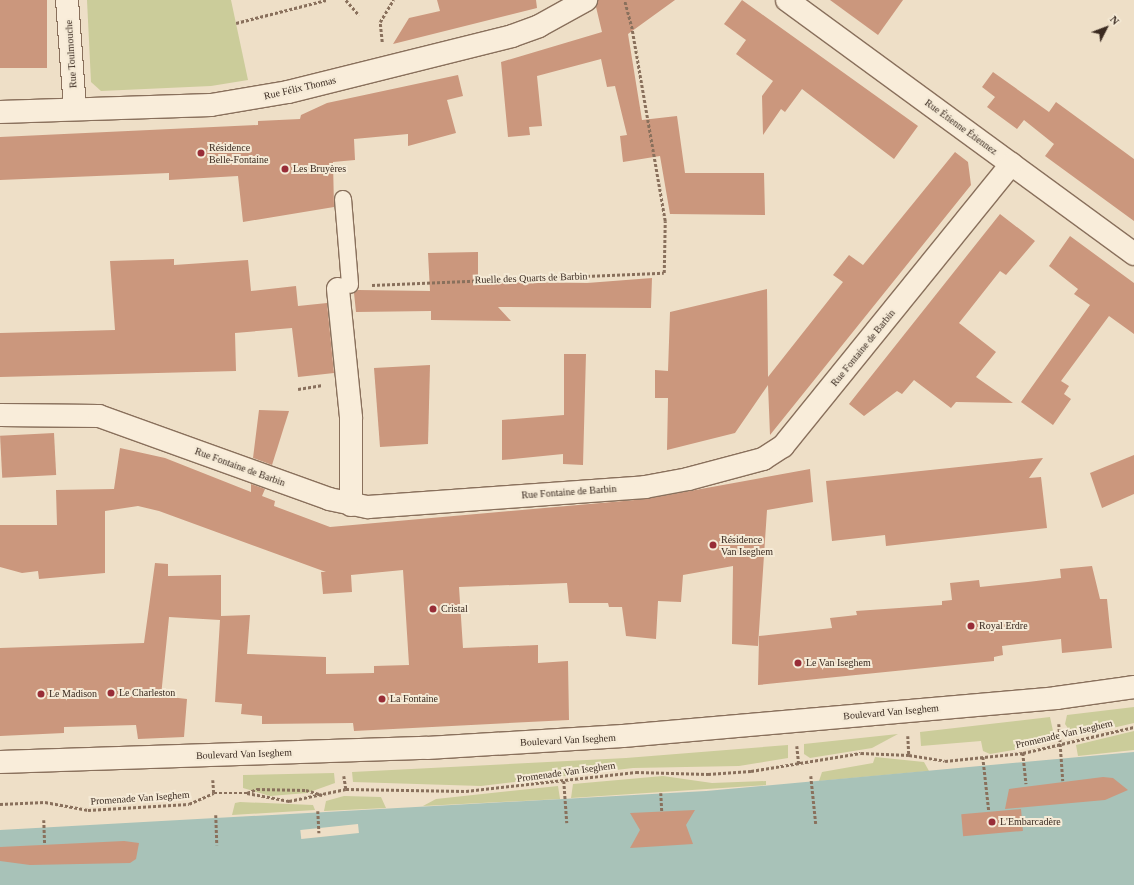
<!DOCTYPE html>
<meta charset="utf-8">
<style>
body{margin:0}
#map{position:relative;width:1134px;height:885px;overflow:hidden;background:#eedfc7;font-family:"Times New Roman",serif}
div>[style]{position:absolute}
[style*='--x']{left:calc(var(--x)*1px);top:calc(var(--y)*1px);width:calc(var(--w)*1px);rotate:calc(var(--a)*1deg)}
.green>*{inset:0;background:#cbcc9a}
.water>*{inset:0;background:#a8c2b8}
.pier>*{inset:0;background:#eedfc7;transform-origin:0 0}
.building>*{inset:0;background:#cb977d;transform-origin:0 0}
.path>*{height:2.5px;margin-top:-1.25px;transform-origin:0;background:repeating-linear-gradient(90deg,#89705c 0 3px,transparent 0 5px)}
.roads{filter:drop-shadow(1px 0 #89705c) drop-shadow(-1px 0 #89705c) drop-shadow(0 1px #89705c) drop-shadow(0 -1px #89705c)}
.lane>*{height:16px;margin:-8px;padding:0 8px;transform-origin:8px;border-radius:8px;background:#f9edda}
.street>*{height:22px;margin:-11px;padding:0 11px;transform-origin:11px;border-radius:11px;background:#f9edda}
.dots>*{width:11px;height:11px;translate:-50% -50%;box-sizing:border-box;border:2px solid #f5ead6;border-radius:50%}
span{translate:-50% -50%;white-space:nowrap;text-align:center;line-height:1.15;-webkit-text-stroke:4px #f5ead6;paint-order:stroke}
.street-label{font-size:10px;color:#3a2a20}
.poi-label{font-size:10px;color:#3a2a20}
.left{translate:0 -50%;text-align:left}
.north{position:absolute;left:1086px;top:8px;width:40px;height:40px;-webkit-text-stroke:3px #f5ead6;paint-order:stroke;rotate:48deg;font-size:11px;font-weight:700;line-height:16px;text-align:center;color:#3a2a20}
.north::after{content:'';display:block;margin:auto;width:14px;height:18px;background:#3a2a20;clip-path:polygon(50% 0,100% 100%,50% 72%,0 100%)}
</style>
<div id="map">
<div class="green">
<div style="clip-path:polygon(87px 0,231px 0,248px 80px,211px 86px,101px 91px,91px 82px)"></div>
<div style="clip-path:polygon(1134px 707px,1134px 723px,1074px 737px,1065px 724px,1067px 715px)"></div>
<div style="clip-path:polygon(1050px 717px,1053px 731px,1048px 738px,1019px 749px,990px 754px,983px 751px,981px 741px,921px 746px,920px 732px)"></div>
<div style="clip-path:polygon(1134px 731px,1134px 750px,1078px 756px,1076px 745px)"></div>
<div style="clip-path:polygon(898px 734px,872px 748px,810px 758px,804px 754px,804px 744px)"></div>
<div style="clip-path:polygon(788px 745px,788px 758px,739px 766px,633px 768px,481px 786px,353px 782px,352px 772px,626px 758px)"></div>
<div style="clip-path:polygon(875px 757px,924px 762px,929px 771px,819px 781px,822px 772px,873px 763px)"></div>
<div style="clip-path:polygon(334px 773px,335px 783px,307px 793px,270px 796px,243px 788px,243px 775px)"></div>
<div style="clip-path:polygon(663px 776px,712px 783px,766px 781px,766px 785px,571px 798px,573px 784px)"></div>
<div style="clip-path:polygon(558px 786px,560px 799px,423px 806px,436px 799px)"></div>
<div style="clip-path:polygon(344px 796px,381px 797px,386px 808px,324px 811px,326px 801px)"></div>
<div style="clip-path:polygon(240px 802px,313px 805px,315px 810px,232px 815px,235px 803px)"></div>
</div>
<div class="water">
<div style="clip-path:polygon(1134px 752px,1134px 885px,0 885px,0 830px,706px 791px)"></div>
</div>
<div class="pier">
<div style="left:358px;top:824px;width:9px;height:58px;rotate:84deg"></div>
</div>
<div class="building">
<div style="left:0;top:0;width:47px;height:68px"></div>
<div style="clip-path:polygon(437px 0,536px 0,537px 8px,393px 44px,409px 18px,440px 11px)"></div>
<div style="clip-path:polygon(598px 0,675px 0,628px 34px,642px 120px,677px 116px,685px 173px,764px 173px,765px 215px,670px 214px,660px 156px,623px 162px,620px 136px,627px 135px,615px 86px,607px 87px,601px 59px,537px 76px,542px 126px,529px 127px,530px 135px,508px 137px,501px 62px,602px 32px,596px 7px)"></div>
<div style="clip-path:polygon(742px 0,918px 126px,894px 159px,802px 89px,785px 112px,781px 109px,763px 135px,762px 96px,773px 81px,736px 54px,746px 40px,724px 24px)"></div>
<div style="clip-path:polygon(830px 0,903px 0,878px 35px)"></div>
<div style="clip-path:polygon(993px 72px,1049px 112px,1056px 102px,1134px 159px,1134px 221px,1045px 156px,1054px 144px,1024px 120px,1017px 129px,987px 107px,995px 97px,982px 87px)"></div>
<div style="clip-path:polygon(458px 75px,463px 96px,447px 100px,456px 133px,408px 146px,408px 134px,354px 139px,355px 160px,333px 162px,334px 207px,243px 222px,238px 176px,169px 180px,169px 173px,0 180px,0 137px,258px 125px,258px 121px,300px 119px,301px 115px,327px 103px)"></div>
<div style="clip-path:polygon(955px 152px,968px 162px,971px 185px,770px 435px,768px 385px,735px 433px,667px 450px,668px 398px,655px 398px,655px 370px,668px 371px,670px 312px,767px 289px,768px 377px,843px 282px,833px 275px,849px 255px,863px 265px)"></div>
<div style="clip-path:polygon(1000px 214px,1035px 241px,1006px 275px,1000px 271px,959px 323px,996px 352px,976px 377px,1013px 403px,956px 402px,951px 408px,914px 380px,902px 394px,897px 391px,864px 416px,849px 404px)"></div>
<div style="clip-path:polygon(1070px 236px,1134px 283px,1134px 334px,1109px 316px,1061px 381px,1069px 386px,1064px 394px,1071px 399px,1053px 425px,1021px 402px,1090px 305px,1074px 294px,1078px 289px,1049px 266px)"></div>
<div style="clip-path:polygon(478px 252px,478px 282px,587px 283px,652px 278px,651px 308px,498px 307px,511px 321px,431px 320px,431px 311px,356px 312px,354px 293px,358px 290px,430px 291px,428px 253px)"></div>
<div style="clip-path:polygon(174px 259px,174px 265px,248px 260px,251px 291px,296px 286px,298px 306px,327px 303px,334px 373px,298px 377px,292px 328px,235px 333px,236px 371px,0 377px,0 333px,115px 330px,110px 261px)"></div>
<div style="clip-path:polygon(564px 354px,586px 354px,583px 465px,563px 464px,563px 454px,502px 460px,502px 420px,564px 415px)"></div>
<div style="clip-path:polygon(430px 365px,428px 444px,380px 447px,374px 368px)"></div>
<div style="clip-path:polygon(259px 410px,289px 411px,272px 465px,253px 458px)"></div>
<div style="left:54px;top:433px;width:42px;height:54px;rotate:87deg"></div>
<div style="clip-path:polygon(120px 448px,165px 458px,251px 492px,251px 484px,265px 489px,262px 496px,275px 501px,274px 506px,330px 527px,646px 499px,810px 469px,813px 502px,767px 510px,758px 646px,732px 644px,733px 566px,683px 575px,681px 602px,658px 601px,656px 639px,626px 636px,622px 607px,609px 607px,608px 603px,569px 603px,567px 583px,459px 587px,463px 648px,538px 645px,538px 663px,568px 661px,569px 720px,354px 731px,353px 723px,262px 724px,262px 716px,241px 714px,242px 704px,215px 702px,220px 620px,169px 617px,161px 696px,187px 699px,184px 737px,138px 739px,136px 725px,64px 727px,64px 733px,0 736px,0 648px,144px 643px,155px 563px,168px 564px,168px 576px,221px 575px,221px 616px,250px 615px,247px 654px,326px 657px,326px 674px,374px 673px,374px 666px,409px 665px,403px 570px,351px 575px,352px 592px,323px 594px,321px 572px,326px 572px,159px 511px,138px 506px,105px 511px,105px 573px,39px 579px,38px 571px,22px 573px,0 567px,0 525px,57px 525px,56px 490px,114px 489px)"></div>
<div style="clip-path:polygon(1134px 455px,1134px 494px,1102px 508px,1090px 473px)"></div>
<div style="clip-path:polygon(1043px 458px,1029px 478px,1041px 477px,1047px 528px,886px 546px,885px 535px,832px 541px,826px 481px)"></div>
<div style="clip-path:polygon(1092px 566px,1100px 599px,1107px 599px,1112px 648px,1062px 653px,1061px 639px,1002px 646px,1003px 655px,994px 657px,994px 661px,758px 685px,759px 636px,832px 628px,830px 618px,857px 615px,856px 611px,942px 605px,942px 601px,952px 600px,950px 583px,979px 580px,980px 587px,1028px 582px,1061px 578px,1060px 569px)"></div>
<div style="clip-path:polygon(1103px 777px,1113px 778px,1128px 790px,1105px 800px,1005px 809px,1009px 789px)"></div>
<div style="left:1021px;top:809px;width:22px;height:60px;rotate:85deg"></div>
<div style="clip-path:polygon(695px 810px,686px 825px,693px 844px,630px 848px,640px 830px,630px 813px)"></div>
<div style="clip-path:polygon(124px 841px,139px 843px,136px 859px,130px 863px,30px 865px,0 861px,0 847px)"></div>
</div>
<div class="path">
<div style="--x:346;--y:0;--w:20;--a:49"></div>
<div style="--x:236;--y:23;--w:93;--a:-14.3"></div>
<div style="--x:382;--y:42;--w:20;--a:-96"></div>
<div style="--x:380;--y:22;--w:26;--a:-59"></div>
<div style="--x:372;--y:285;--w:292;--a:-2.4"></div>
<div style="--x:664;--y:273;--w:52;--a:-88.9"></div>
<div style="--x:665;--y:221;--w:195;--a:-99.8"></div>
<div style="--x:632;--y:29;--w:30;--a:-105"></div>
<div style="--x:298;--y:389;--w:25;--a:-9"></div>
<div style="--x:1059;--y:724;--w:57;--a:86"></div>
<div style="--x:908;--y:736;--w:19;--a:87"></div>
<div style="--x:797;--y:746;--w:19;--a:84"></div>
<div style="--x:1023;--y:753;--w:31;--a:84"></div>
<div style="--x:983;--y:757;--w:54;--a:83.7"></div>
<div style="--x:344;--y:776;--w:13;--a:81"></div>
<div style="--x:811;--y:776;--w:48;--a:84.1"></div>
<div style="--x:213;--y:780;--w:13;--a:86"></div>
<div style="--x:564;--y:781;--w:42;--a:85.9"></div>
<div style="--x:247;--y:793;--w:11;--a:-22"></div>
<div style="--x:257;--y:789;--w:49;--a:1.2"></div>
<div style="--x:306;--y:790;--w:17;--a:17"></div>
<div style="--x:661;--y:793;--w:19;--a:87"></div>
<div style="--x:0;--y:804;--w:45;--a:-2.5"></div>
<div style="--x:45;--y:802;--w:44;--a:10.5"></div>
<div style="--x:88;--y:810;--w:101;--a:-3.4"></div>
<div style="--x:189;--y:804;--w:27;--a:-24"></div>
<div style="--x:214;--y:793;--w:33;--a:0"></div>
<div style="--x:247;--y:793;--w:43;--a:10.8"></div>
<div style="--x:289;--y:801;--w:58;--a:-11.9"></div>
<div style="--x:346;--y:789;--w:120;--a:1"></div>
<div style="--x:466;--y:791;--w:171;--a:-6.4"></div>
<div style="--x:636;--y:772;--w:72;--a:1.6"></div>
<div style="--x:708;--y:774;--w:43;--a:-4"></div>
<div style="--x:751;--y:771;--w:111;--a:-9.3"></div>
<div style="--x:861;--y:753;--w:48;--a:2.4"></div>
<div style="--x:909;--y:755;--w:36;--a:9"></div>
<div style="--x:945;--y:761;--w:78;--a:-5.9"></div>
<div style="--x:1023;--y:753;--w:114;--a:-13.2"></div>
<div style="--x:318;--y:811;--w:22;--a:87"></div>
<div style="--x:216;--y:815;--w:30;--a:88"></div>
<div style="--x:44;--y:820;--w:24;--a:88"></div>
</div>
<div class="roads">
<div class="lane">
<div style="--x:343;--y:199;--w:86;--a:85.3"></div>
</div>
<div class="street">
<div style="--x:67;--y:0;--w:108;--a:85.8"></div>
<div style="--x:787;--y:0;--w:430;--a:36.2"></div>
<div style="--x:0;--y:112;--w:211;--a:-1.9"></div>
<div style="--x:211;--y:105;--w:78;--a:-9.6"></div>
<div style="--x:288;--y:92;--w:231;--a:-14"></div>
<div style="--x:512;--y:36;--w:29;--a:-20"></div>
<div style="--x:539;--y:26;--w:54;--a:-29"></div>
<div style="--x:338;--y:289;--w:130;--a:84.2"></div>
<div style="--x:351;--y:418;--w:87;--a:90"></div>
<div style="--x:0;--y:415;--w:99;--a:0.6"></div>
<div style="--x:99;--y:416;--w:245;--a:19.8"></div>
<div style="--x:329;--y:499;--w:40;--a:12"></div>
<div style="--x:368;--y:507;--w:278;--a:-4.1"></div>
<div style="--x:645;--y:487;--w:44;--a:-10.5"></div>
<div style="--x:688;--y:479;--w:78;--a:-14.9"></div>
<div style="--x:763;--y:459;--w:24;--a:-33"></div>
<div style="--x:783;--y:446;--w:363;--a:-51"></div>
<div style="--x:0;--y:762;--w:427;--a:-1.9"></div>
<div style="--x:427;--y:748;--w:196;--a:-3.5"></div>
<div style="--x:623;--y:736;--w:435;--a:-5"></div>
<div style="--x:1056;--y:698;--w:79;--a:-8"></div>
</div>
</div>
<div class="dots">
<div style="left:201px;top:153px;background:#982d37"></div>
<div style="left:285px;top:169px;background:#982d37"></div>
<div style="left:713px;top:545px;background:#982d37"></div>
<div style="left:433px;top:609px;background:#982d37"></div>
<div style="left:971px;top:626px;background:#982d37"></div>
<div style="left:798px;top:663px;background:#982d37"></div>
<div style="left:111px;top:693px;background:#982d37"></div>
<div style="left:41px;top:694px;background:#982d37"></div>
<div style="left:382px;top:699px;background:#982d37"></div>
<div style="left:992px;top:822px;background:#982d37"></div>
</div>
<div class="street-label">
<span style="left:71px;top:54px;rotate:-94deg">Rue Toulmouche</span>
<span style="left:300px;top:88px;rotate:-13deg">Rue Félix Thomas</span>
<span style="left:961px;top:127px;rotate:36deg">Rue Étienne Étiennez</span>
<span style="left:531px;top:278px;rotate:-2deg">Ruelle des Quarts de Barbin</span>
<span style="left:863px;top:348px;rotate:-51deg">Rue Fontaine de Barbin</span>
<span style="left:240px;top:467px;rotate:20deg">Rue Fontaine de Barbin</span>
<span style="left:569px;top:492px;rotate:-4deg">Rue Fontaine de Barbin</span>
<span style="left:891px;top:712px;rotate:-5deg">Boulevard Van Iseghem</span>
<span style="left:1064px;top:734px;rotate:-13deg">Promenade Van Iseghem</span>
<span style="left:568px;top:740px;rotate:-3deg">Boulevard Van Iseghem</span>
<span style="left:244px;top:754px;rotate:-2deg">Boulevard Van Iseghem</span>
<span style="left:566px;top:772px;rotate:-8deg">Promenade Van Iseghem</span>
<span style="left:140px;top:798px;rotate:-4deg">Promenade Van Iseghem</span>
</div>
<div class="poi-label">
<span class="left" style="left:209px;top:153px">Résidence<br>Belle-Fontaine</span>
<span class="left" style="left:293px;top:169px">Les Bruyères</span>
<span class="left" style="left:721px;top:545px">Résidence<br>Van Iseghem</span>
<span class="left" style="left:441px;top:609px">Cristal</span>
<span class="left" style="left:979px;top:626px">Royal Erdre</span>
<span class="left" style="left:806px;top:663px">Le Van Iseghem</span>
<span class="left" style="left:119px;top:693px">Le Charleston</span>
<span class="left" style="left:49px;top:694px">Le Madison</span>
<span class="left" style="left:390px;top:699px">La Fontaine</span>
<span class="left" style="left:1000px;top:822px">L'Embarcadère</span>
</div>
<div class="north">N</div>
</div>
